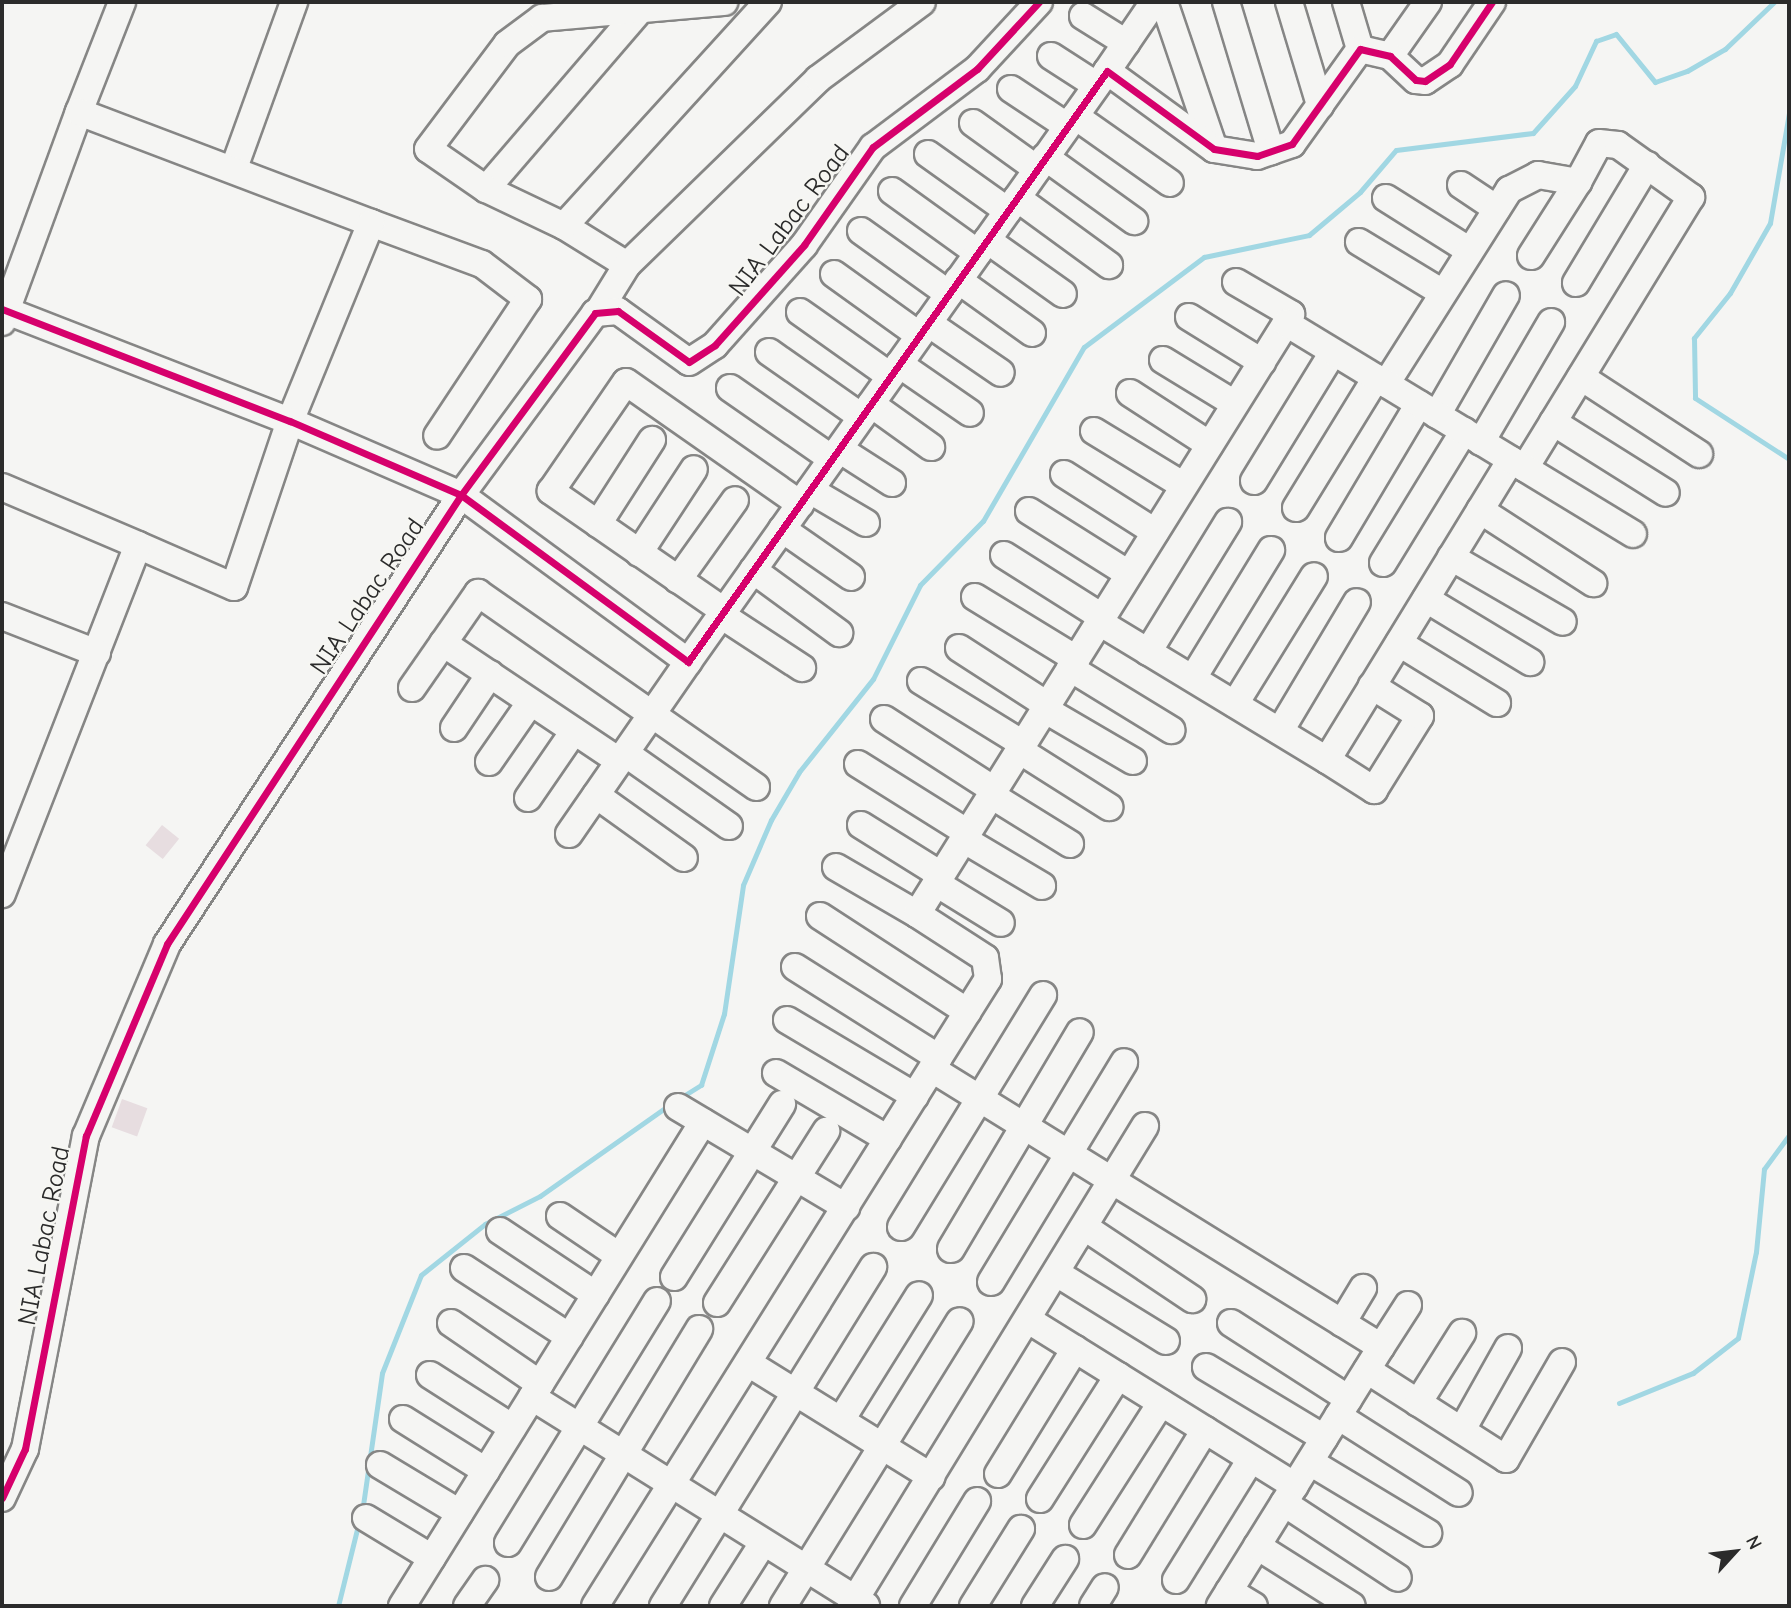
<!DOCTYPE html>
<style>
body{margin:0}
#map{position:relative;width:1791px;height:1608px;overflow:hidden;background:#f5f5f3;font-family:"Comic Neue",sans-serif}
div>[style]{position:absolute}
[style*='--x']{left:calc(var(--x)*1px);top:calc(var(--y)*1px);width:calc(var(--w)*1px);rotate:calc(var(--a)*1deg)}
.stream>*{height:5px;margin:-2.5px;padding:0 2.5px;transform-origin:2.5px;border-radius:2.5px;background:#a1d7e3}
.building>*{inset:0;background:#e7dde0;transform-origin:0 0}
.roads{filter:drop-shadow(2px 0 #868685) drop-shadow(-2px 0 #868685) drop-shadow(0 2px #868685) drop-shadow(0 -2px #868685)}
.minor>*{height:26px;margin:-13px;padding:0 13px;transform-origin:13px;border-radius:13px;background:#f5f5f3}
.cycleway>*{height:7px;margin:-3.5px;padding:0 3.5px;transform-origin:3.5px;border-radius:3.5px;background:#d6006c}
span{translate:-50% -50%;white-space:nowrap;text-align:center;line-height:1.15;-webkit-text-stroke:5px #f6f6f2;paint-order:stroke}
.street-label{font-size:26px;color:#2b2b2b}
.frame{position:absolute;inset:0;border:4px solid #2b2b2b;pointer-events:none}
.north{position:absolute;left:1700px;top:1517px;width:70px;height:70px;-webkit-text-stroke:5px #f6f6f2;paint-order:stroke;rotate:63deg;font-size:19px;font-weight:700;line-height:28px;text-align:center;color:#2b2b2b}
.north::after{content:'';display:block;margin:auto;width:24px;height:32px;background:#2b2b2b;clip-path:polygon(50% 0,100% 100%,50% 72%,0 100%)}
</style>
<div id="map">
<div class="stream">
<div style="--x:1789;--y:113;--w:112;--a:99.8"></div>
<div style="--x:1770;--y:223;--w:81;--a:119.7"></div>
<div style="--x:1730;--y:293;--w:58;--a:128.7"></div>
<div style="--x:1694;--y:338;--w:60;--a:89"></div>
<div style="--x:1695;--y:398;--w:112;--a:33"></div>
<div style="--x:680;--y:1098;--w:25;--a:-32"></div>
<div style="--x:701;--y:1085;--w:75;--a:-72.1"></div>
<div style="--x:724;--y:1014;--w:130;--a:-81.6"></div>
<div style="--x:743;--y:885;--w:71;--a:-66.7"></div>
<div style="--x:771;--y:820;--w:56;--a:-59.7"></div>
<div style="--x:799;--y:772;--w:119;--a:-51.5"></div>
<div style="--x:873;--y:679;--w:105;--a:-63.4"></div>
<div style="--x:920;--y:585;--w:90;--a:-45.5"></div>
<div style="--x:983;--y:521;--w:201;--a:-59.9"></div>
<div style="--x:1084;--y:347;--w:150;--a:-36.9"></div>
<div style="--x:1204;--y:257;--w:107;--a:-11.8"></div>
<div style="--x:1309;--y:235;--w:67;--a:-40.1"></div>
<div style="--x:1360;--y:192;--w:55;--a:-49.4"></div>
<div style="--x:1396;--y:150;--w:138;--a:-7.1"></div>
<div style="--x:1533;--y:133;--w:63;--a:-48.2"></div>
<div style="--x:1575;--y:86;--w:50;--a:-65"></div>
<div style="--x:1596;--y:41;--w:21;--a:-19"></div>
<div style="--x:1616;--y:34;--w:62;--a:50.9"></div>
<div style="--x:1655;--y:82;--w:34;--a:-19"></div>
<div style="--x:1687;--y:71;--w:44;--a:-30.1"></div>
<div style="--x:1725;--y:49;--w:68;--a:-43.8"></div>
<div style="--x:1619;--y:1403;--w:80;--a:-22.1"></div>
<div style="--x:1693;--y:1373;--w:57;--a:-37.9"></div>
<div style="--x:1738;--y:1338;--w:88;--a:-78.2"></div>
<div style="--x:1756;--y:1252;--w:83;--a:-84.5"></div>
<div style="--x:1764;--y:1169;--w:42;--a:-53.7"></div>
<div style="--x:362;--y:1512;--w:140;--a:-81.8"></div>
<div style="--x:382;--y:1373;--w:105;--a:-68.3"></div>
<div style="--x:421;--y:1275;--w:82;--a:-38.6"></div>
<div style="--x:485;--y:1224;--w:62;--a:-27"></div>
<div style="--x:540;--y:1196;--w:158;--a:-35.2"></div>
<div style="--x:338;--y:1606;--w:88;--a:-76.1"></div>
</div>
<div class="building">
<div style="left:162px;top:825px;width:22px;height:26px;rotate:39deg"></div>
<div style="left:122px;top:1099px;width:27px;height:30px;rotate:20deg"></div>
</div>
<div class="roads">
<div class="minor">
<div style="--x:1164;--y:2;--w:155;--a:71.2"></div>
<div style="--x:1226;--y:2;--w:156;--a:73.2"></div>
<div style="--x:1289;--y:2;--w:108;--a:73.2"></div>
<div style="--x:1346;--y:2;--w:49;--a:73.4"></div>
<div style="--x:1083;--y:16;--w:51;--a:32.1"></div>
<div style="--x:1051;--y:56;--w:54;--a:32.8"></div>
<div style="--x:1390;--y:56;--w:66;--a:-54.9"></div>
<div style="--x:1107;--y:71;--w:83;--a:-55.7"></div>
<div style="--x:1011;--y:89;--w:67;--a:33.5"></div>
<div style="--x:79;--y:112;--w:118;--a:-68.6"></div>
<div style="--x:1075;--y:116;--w:116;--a:35.2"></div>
<div style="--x:973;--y:123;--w:79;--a:35.7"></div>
<div style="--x:928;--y:154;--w:98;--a:35.5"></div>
<div style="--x:1045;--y:157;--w:110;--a:35.7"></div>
<div style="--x:234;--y:168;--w:177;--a:-70.1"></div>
<div style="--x:1461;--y:185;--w:43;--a:33.7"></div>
<div style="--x:486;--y:189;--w:235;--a:-49.3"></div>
<div style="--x:892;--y:191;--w:106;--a:35.8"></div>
<div style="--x:1017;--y:198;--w:114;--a:36.1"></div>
<div style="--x:1386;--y:198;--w:99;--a:32.2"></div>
<div style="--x:371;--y:223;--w:118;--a:20.3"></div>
<div style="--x:482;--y:264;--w:58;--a:37.3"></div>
<div style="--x:528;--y:299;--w:164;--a:123.6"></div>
<div style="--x:564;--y:226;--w:303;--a:-47.7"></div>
<div style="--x:861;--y:231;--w:108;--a:35.6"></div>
<div style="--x:987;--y:240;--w:93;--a:35.4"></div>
<div style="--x:1359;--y:242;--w:98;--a:31.3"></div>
<div style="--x:1531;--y:256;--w:88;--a:-57.6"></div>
<div style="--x:627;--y:265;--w:74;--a:-148.2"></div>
<div style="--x:564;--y:226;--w:86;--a:-154.6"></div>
<div style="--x:486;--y:189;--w:70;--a:-145.4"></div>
<div style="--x:428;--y:149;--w:131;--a:-53"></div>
<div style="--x:507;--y:44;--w:44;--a:-36.6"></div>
<div style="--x:542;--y:18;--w:183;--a:-5"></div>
<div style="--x:834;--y:274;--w:105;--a:35.7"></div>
<div style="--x:958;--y:280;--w:91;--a:35.6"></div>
<div style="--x:1236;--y:282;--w:64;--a:30.2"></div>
<div style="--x:1291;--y:314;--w:10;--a:119"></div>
<div style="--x:1576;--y:283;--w:138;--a:-59"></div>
<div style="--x:2;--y:309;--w:309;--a:21.3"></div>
<div style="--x:290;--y:421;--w:186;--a:23.4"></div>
<div style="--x:461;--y:495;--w:282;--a:36.3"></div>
<div style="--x:688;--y:662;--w:724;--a:-54.66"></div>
<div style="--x:1107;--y:71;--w:132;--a:36.1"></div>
<div style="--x:1214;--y:149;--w:44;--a:9.2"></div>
<div style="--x:1257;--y:156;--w:37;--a:-19"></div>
<div style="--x:1292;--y:144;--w:117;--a:-54.4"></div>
<div style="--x:1360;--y:49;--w:31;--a:13"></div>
<div style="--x:1390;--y:56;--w:35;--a:43"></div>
<div style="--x:1416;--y:80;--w:9;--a:6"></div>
<div style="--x:1425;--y:81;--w:30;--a:-34"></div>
<div style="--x:1450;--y:64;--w:75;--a:-55.9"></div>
<div style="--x:598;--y:312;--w:55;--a:-58.3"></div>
<div style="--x:627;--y:265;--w:267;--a:-44.2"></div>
<div style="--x:818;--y:79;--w:129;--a:-36.5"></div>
<div style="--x:800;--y:312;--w:110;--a:35.4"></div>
<div style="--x:1189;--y:317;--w:86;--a:31.7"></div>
<div style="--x:2;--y:322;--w:224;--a:-69.9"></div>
<div style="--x:79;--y:112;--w:312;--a:20.8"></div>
<div style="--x:371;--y:223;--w:214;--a:112.2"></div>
<div style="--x:290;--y:421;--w:175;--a:108.6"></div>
<div style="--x:234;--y:587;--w:105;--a:-156.4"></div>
<div style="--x:138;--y:545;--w:375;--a:111.3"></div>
<div style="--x:928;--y:323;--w:88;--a:34.4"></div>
<div style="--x:769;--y:352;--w:113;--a:35"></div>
<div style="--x:1163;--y:360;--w:84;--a:31.4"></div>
<div style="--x:899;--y:364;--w:86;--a:34.6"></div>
<div style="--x:1581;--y:377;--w:141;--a:33.1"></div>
<div style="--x:1386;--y:384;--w:230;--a:-57.6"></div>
<div style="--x:1509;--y:190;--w:33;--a:-27"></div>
<div style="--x:1538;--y:175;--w:41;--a:9.9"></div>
<div style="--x:1578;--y:182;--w:44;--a:-61.7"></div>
<div style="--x:1599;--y:143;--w:19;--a:6"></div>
<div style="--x:1618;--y:145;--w:90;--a:35.5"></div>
<div style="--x:1691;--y:197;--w:318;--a:121.5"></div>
<div style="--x:730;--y:388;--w:124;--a:34.8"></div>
<div style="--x:1130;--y:393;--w:95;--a:33"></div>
<div style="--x:871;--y:404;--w:74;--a:35.6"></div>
<div style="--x:1437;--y:415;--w:138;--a:-60.1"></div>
<div style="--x:1553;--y:422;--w:133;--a:32.1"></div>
<div style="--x:1094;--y:431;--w:105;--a:31.4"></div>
<div style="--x:1481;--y:442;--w:139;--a:-59.7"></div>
<div style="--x:839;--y:449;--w:63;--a:32.7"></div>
<div style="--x:1064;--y:474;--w:108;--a:32.5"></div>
<div style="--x:1254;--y:481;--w:151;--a:-58.5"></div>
<div style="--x:2;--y:487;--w:148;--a:23.1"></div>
<div style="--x:810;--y:490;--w:65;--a:30.5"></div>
<div style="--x:1296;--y:508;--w:153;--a:-58.4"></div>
<div style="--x:1480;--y:510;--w:135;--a:32.9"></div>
<div style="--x:1029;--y:511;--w:118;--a:32.2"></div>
<div style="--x:598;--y:524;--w:100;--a:-57.3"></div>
<div style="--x:782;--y:529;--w:84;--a:34.8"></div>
<div style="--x:1339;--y:538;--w:156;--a:-59.2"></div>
<div style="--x:639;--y:553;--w:100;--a:-56.8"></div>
<div style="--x:1004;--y:555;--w:116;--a:32.3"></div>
<div style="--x:1451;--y:557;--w:129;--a:30.1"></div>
<div style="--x:1383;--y:563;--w:155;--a:-58.5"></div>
<div style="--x:753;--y:570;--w:107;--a:36.2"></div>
<div style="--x:678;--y:580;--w:98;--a:-54.5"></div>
<div style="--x:975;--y:597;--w:119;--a:31.5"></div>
<div style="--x:1426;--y:599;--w:122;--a:31.2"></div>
<div style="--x:724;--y:611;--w:211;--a:-145.3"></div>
<div style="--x:551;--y:491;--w:132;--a:-55.5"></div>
<div style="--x:626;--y:382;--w:213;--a:35"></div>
<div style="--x:721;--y:615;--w:97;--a:33.2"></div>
<div style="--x:2;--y:616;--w:102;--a:21.3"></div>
<div style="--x:1099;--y:622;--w:267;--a:31.2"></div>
<div style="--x:1327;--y:760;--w:352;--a:-58.5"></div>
<div style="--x:443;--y:643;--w:212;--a:33.8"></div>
<div style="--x:1399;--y:643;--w:115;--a:31.5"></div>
<div style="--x:959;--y:648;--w:105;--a:32.9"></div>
<div style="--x:1148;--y:652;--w:153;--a:-58.4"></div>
<div style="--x:1070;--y:668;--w:119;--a:31.5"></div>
<div style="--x:1193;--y:678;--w:150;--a:-58.6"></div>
<div style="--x:921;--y:681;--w:120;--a:31.7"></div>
<div style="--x:412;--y:688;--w:116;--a:-55.2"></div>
<div style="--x:478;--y:593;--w:339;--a:34.9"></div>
<div style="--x:1235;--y:704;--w:150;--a:-58.3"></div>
<div style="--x:1044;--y:709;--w:103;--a:30.3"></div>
<div style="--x:884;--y:719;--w:131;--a:32.8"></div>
<div style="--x:454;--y:728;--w:65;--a:-56.3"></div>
<div style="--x:1280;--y:731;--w:150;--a:-59.2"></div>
<div style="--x:1019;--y:750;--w:107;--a:32.3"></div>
<div style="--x:625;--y:753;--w:127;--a:35.1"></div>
<div style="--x:1327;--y:760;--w:56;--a:32.6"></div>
<div style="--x:1374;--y:790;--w:87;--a:-58.1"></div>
<div style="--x:1420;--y:716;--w:57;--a:-148"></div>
<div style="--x:489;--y:762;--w:72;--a:-55.2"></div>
<div style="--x:858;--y:764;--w:130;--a:32.1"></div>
<div style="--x:596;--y:795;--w:108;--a:35.6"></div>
<div style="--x:991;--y:795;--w:93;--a:31.8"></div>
<div style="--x:528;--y:798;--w:81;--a:-55.5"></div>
<div style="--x:861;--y:825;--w:94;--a:32"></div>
<div style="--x:569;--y:834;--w:209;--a:-55.3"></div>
<div style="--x:963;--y:839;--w:92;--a:30.7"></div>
<div style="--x:836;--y:867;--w:94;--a:30.1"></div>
<div style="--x:936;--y:883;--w:76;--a:31.6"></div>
<div style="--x:820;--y:916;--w:176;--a:33"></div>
<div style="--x:795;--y:967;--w:170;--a:32.3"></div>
<div style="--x:787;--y:1020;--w:149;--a:30.7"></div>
<div style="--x:932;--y:1069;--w:528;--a:31.76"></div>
<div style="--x:1381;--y:1347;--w:305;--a:121.9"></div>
<div style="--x:776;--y:1073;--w:130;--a:30.5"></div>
<div style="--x:678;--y:1107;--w:196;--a:30.8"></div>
<div style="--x:560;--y:1216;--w:71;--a:34.1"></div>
<div style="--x:901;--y:1227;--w:272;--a:-58.5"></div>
<div style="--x:1086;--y:1228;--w:128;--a:33.8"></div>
<div style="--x:500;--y:1231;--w:115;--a:33.7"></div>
<div style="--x:951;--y:1249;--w:252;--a:-59.3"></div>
<div style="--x:464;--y:1268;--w:126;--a:33.1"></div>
<div style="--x:1058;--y:1274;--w:127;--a:31.8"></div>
<div style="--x:674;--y:1277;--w:204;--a:-58"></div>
<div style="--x:991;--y:1282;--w:257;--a:-58.8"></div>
<div style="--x:717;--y:1303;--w:204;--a:-57.6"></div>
<div style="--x:1030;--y:1321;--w:312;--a:31.9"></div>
<div style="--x:451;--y:1323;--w:108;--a:34.4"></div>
<div style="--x:1231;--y:1323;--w:140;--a:32.8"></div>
<div style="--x:1342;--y:1323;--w:41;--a:-59"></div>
<div style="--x:1381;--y:1347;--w:50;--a:-57.3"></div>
<div style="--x:748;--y:1363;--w:216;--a:31.8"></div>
<div style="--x:1206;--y:1367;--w:138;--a:31"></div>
<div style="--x:1367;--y:1370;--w:165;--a:32.6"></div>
<div style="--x:1506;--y:1459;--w:112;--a:-60"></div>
<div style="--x:430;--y:1375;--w:98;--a:32.6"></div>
<div style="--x:532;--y:1397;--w:394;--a:32"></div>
<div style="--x:1418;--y:1403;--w:83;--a:-57.8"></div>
<div style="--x:1338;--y:1416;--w:143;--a:32.5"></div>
<div style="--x:403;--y:1419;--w:98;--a:32.1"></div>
<div style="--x:841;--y:1420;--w:147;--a:-58"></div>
<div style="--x:1462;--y:1430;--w:94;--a:-60.7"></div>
<div style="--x:1310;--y:1462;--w:138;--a:31"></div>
<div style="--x:380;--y:1465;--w:93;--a:31"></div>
<div style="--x:998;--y:1474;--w:147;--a:-58.4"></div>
<div style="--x:2;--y:1498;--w:54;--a:-64.9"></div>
<div style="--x:25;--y:1449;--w:319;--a:-79"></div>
<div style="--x:86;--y:1136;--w:208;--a:-67.1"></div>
<div style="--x:167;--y:944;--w:537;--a:-56.78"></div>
<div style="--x:461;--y:495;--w:226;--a:-53.6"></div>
<div style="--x:595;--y:313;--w:23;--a:-5"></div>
<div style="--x:618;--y:311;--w:87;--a:35.7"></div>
<div style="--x:689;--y:362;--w:31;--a:-33"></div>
<div style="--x:715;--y:345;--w:134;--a:-48.3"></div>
<div style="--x:804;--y:245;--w:120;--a:-54.9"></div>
<div style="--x:873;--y:147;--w:130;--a:-36.9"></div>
<div style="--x:977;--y:69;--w:91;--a:-47.2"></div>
<div style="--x:1040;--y:1499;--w:146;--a:-57.6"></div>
<div style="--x:1284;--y:1503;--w:136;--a:33.3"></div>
<div style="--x:366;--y:1518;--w:77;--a:31.2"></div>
<div style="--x:1083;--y:1525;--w:145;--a:-57.4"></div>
<div style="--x:508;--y:1543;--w:284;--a:-58.4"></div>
<div style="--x:1257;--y:1546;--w:112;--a:32.3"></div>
<div style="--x:1128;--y:1555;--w:147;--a:-58.4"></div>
<div style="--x:549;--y:1577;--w:290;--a:-58.8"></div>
<div style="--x:1176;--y:1580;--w:142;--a:-58.2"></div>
<div style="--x:1229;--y:1591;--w:29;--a:31"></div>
<div style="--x:402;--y:1606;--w:570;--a:-58.12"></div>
<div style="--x:467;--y:1606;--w:32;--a:-55"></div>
<div style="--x:595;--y:1606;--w:740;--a:-57.92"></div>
<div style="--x:988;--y:979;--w:21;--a:-98"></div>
<div style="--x:985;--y:958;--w:81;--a:-147.1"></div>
<div style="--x:917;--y:914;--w:697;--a:-58.02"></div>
<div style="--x:1286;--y:323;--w:406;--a:31.3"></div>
<div style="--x:663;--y:1606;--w:399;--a:-58.2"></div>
<div style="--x:723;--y:1606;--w:75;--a:-57.6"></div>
<div style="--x:783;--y:1606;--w:335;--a:-58.2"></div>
<div style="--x:851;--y:1606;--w:563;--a:-58.51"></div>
<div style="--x:913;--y:1606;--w:123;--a:-58.6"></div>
<div style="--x:973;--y:1606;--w:91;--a:-58.1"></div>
<div style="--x:1035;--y:1606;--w:56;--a:-57.4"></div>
<div style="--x:1093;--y:1606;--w:22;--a:-58"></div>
</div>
</div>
<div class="cycleway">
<div style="--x:2;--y:309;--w:309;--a:21.3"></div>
<div style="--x:290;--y:421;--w:186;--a:23.4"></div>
<div style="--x:461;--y:495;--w:282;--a:36.3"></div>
<div style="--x:688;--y:662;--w:724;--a:-54.66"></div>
<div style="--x:1107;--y:71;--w:132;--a:36.1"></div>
<div style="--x:1214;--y:149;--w:44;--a:9.2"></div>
<div style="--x:1257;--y:156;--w:37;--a:-19"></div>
<div style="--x:1292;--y:144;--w:117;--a:-54.4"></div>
<div style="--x:1360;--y:49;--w:31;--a:13"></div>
<div style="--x:1390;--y:56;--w:35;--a:43"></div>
<div style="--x:1416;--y:80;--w:9;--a:6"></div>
<div style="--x:1425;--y:81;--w:30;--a:-34"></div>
<div style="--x:1450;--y:64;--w:75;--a:-55.9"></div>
<div style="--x:2;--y:1498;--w:54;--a:-64.9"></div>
<div style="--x:25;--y:1449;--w:319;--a:-79"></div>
<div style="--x:86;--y:1136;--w:208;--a:-67.1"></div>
<div style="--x:167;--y:944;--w:537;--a:-56.78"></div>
<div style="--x:461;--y:495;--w:226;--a:-53.6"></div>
<div style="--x:595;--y:313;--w:23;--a:-5"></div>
<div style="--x:618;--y:311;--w:87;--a:35.7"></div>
<div style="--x:689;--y:362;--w:31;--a:-33"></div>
<div style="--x:715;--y:345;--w:134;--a:-48.3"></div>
<div style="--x:804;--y:245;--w:120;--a:-54.9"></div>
<div style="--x:873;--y:147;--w:130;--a:-36.9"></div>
<div style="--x:977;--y:69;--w:91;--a:-47.2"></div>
</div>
<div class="street-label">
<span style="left:790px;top:221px;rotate:-53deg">NIA Labac Road</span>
<span style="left:368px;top:597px;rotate:-56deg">NIA Labac Road</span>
<span style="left:45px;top:1236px;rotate:-79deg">NIA Labac Road</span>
</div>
<div class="frame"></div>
<div class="north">N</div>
</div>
